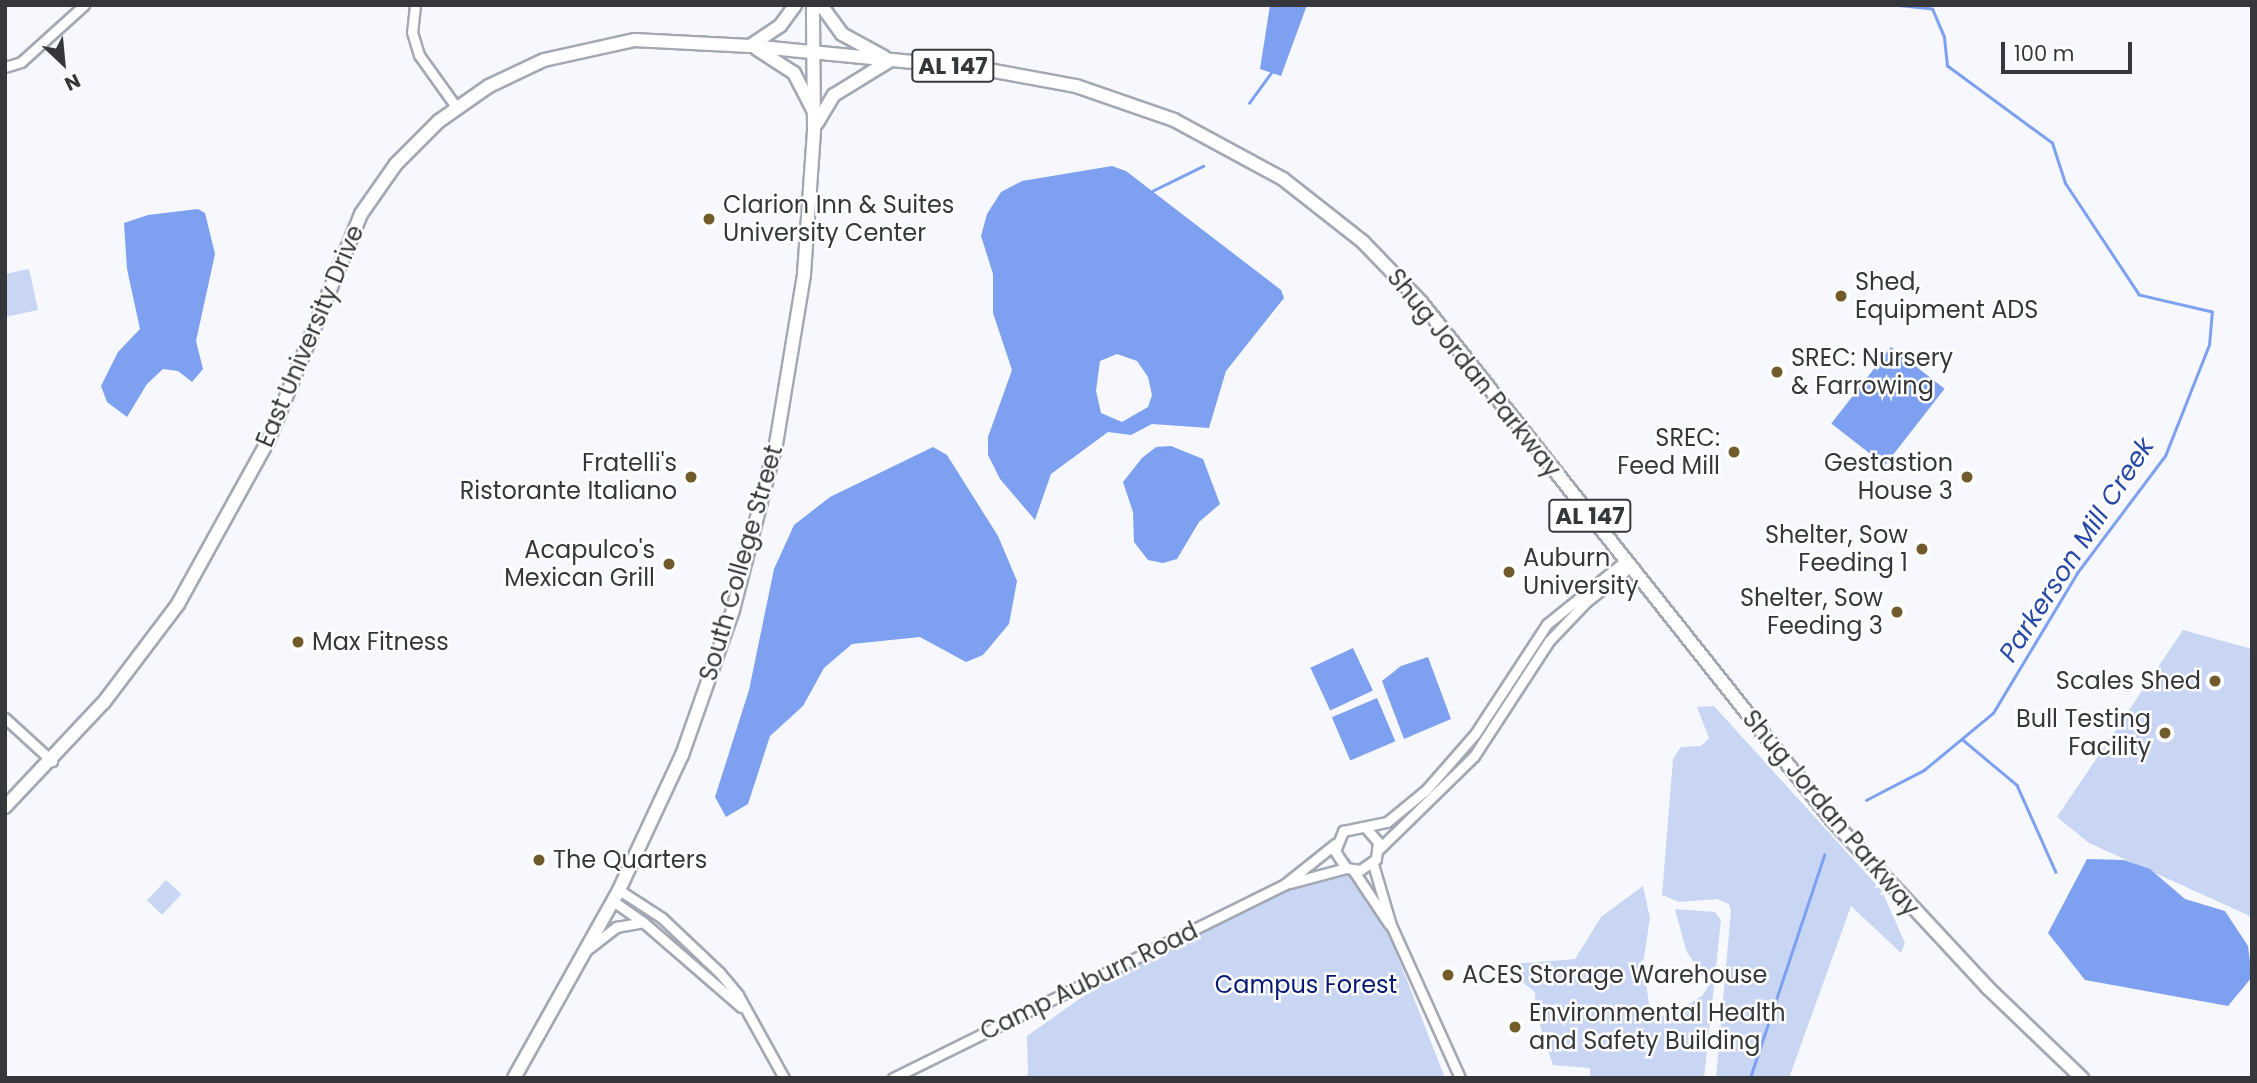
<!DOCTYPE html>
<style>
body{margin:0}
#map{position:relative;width:2257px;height:1083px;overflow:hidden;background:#f6f8fd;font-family:Poppins,sans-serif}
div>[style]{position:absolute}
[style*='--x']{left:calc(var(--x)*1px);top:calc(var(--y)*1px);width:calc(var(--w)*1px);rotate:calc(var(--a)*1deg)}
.green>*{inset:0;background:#c8d6f4;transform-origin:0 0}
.water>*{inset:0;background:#7da0f0;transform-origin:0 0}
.stream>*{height:2.5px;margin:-1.25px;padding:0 1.25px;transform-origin:1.25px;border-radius:1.25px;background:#7da0f0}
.roads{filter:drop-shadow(2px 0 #a3a8b3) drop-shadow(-2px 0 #a3a8b3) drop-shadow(0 2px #a3a8b3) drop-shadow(0 -2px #a3a8b3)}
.minor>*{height:9px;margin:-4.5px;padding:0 4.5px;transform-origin:4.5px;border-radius:4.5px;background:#fff}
.major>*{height:12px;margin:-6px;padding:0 6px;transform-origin:6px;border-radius:6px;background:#fff}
.dots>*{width:19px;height:19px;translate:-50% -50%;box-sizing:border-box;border:4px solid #fff;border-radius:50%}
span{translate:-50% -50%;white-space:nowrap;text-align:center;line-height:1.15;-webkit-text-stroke:5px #fff;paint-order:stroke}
.shield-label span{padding:2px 5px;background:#fff;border:2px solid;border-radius:5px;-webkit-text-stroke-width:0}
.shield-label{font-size:23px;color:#35373b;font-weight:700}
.poi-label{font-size:24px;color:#35373b}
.left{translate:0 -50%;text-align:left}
.right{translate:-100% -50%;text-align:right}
.street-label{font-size:24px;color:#35373b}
.park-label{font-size:24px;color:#061974}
.water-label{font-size:26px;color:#2849a5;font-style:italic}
.frame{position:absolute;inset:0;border:7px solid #35373b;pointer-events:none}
.north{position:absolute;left:28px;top:28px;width:70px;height:70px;-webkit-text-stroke:5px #fff;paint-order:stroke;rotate:154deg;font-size:19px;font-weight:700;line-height:28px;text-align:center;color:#35373b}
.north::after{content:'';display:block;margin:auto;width:24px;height:32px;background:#35373b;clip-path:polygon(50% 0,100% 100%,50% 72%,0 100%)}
.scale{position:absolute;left:2001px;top:42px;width:131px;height:32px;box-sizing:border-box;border:4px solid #35373b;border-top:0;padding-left:9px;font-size:21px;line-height:24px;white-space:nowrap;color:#35373b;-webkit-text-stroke:5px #fff;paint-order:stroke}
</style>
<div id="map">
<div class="green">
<div style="clip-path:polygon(29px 269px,38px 310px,5px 317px,5px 274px)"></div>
<div style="clip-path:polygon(2183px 630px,2252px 649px,2252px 917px,2089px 843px,2057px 817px)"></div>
<div style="clip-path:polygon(1714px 706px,1882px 891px,1905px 943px,1901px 953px,1851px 906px,1789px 1078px,1716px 1078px,1731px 911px,1729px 904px,1717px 899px,1679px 902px,1662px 895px,1673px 759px,1681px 747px,1701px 746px,1709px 738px,1697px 707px)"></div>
<div style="clip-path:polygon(1349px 857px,1380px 911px,1445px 1078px,1024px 1078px,1028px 1074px,1027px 1036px,1106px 980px)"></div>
<div style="left:166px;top:880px;width:21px;height:28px;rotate:43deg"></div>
<div style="clip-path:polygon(1643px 886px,1650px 918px,1643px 964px,1651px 1017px,1672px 1015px,1703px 995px,1708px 986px,1686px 950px,1675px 909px,1715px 912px,1721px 920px,1704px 1078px,1590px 1078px,1590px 1068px,1553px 1065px,1536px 1013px,1535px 992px,1512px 974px,1510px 964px,1575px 959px,1601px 917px)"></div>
</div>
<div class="water">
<div style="clip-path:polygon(1270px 5px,1307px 5px,1281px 76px,1260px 69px)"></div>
<div style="clip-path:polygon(evenodd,1112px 166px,1126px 171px,1281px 290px,1284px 298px,1226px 371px,1209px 428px,1152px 424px,1131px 435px,1108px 432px,1051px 474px,1035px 520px,1000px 479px,988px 455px,988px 437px,1012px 370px,993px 313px,993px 274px,981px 236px,987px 214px,1001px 192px,1022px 181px,1112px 166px,1117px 354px,1137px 361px,1148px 377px,1152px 395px,1148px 407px,1122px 422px,1101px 413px,1096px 391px,1100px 361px,1117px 354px)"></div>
<div style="clip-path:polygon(198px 209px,205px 213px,215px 254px,196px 341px,203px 369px,192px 382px,178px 371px,163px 369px,147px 384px,127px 417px,107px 402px,101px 386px,118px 352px,140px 329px,127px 269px,124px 223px,148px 215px)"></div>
<div style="left:1891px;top:347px;width:68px;height:97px;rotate:38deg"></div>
<div style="clip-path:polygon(1171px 446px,1203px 459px,1220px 504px,1199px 522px,1177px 559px,1163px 563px,1148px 560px,1134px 542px,1133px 512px,1123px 482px,1142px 458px,1156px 447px)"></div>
<div style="clip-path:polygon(933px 447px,947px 455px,998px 536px,1017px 581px,1009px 624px,983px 655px,966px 662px,920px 637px,852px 644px,824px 668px,803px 706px,770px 736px,748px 804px,726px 817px,715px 797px,749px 690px,774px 569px,794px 525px,830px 497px)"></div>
<div style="left:1353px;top:648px;width:47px;height:47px;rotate:65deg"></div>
<div style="clip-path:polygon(1428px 657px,1451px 719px,1404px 739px,1382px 681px,1401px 666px)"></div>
<div style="left:1377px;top:698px;width:47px;height:49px;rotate:67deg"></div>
<div style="clip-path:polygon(2087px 859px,2124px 860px,2150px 869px,2185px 899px,2225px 911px,2248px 946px,2252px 977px,2228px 1006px,2085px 980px,2048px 933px)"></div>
</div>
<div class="stream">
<div style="--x:1249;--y:103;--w:37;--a:-54"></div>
<div style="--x:1152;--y:191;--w:57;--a:-26.1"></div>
<div style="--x:1962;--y:739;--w:72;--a:39.9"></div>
<div style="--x:2017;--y:785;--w:95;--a:65.9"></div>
<div style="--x:1866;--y:800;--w:65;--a:-27.3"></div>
<div style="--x:1924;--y:770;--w:89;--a:-39.6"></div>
<div style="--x:1993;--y:713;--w:163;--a:-59"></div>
<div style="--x:2077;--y:573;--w:146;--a:-53.1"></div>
<div style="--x:2165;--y:456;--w:119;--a:-68.4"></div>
<div style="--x:2209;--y:345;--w:33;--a:-85"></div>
<div style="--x:2212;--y:312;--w:75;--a:-166.9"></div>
<div style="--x:2139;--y:295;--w:134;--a:-123.5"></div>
<div style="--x:2065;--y:183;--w:42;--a:-108"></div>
<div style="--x:2052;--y:143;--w:130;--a:-143.7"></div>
<div style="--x:1947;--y:66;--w:29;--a:-96"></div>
<div style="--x:1944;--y:37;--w:30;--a:-113"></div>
<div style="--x:1932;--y:9;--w:37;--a:-174"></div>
<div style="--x:1750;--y:1078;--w:235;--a:-71.6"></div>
</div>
<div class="roads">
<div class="minor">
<div style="--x:415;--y:5;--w:27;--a:96"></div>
<div style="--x:412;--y:32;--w:24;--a:73"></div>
<div style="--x:419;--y:55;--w:65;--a:54.4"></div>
<div style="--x:5;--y:67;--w:17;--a:-17"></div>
<div style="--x:21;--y:62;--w:85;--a:-42.1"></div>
<div style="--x:5;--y:718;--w:64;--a:42.5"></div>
<div style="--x:1365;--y:827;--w:20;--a:49"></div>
<div style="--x:1378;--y:842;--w:17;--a:97"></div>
<div style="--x:1376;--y:859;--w:19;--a:145"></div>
<div style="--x:1360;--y:870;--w:14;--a:-172"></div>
<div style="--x:1346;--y:868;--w:20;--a:-123"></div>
<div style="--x:1335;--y:851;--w:22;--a:-68"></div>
<div style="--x:1343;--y:831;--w:45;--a:-11.6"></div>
<div style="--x:1387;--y:822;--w:50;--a:-39.4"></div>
<div style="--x:1426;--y:790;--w:74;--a:-48.8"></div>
<div style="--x:1475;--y:734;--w:131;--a:-56.8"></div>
<div style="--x:1547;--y:624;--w:100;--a:-38.9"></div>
<div style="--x:1379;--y:849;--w:133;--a:-44.4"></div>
<div style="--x:1474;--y:756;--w:137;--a:-56.9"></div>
<div style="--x:1549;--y:641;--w:54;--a:-46.5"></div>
<div style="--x:1586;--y:602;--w:56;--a:-38.5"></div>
<div style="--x:1373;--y:864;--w:64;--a:73.6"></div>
<div style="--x:1391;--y:925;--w:168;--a:65.7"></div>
<div style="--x:1353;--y:870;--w:65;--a:56.3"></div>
<div style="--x:1290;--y:883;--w:58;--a:-15"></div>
<div style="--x:619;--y:890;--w:51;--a:33.1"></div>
<div style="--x:662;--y:918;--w:79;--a:43.5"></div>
<div style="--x:719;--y:972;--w:30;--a:50"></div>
<div style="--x:738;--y:995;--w:95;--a:61"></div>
<div style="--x:613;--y:901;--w:37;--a:35"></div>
<div style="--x:588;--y:949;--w:36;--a:-38"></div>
<div style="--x:616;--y:927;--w:27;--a:-10"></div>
<div style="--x:643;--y:922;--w:130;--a:40.9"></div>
<div style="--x:893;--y:1078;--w:437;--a:-26.3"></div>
<div style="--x:1285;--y:884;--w:64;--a:-38.7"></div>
</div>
<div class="major">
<div style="--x:821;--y:5;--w:36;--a:54"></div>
<div style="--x:842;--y:34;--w:48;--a:28.7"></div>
<div style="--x:750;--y:46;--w:36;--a:-34"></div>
<div style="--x:780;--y:26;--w:26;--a:-54"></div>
<div style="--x:757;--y:49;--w:44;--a:33"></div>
<div style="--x:794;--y:73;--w:42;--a:62.8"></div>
<div style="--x:817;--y:123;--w:33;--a:-59"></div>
<div style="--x:834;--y:95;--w:67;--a:-31.6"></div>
<div style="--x:5;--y:807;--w:144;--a:-46.7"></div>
<div style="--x:104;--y:702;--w:123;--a:-52.9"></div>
<div style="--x:178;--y:604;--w:186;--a:-61.1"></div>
<div style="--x:268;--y:441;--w:245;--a:-67.7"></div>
<div style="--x:361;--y:214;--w:61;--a:-55"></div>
<div style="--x:396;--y:164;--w:61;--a:-45"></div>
<div style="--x:439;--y:121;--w:61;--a:-35"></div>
<div style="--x:489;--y:86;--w:61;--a:-25.3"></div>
<div style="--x:544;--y:60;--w:92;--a:-12.5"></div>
<div style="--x:634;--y:40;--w:116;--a:3"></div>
<div style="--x:750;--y:46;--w:235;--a:5.6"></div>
<div style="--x:984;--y:69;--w:94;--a:10.5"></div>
<div style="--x:1076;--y:86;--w:104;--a:19.1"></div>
<div style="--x:1174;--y:120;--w:124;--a:28.4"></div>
<div style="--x:1283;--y:179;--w:102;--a:38.2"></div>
<div style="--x:1363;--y:242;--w:83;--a:46"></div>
<div style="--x:1421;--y:302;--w:661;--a:51.57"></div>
<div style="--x:1832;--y:820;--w:228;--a:47.1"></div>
<div style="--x:1987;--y:987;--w:132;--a:43.8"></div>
<div style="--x:514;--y:1078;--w:215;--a:-60.8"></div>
<div style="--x:619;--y:890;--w:149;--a:-65"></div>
<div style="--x:682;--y:755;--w:154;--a:-70.6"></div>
<div style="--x:733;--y:610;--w:171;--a:-75.5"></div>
<div style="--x:776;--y:444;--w:172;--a:-80.6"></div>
<div style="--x:804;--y:274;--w:144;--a:-86"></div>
<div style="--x:814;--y:130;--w:125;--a:-90.5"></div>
</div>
</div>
<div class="dots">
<div style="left:709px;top:219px;background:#715b2b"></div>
<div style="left:1841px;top:296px;background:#715b2b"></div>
<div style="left:1777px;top:372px;background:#715b2b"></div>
<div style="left:1734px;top:452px;background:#715b2b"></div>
<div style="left:691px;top:477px;background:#715b2b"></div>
<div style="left:1967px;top:477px;background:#715b2b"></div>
<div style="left:1922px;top:549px;background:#715b2b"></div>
<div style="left:669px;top:564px;background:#715b2b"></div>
<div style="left:1509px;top:572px;background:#715b2b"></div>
<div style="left:1897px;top:612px;background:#715b2b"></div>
<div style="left:298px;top:642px;background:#715b2b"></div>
<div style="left:2215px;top:681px;background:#715b2b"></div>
<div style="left:2165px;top:733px;background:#715b2b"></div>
<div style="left:539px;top:860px;background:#715b2b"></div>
<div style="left:1448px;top:975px;background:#715b2b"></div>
<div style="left:1515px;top:1027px;background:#715b2b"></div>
</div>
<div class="shield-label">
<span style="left:953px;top:66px">AL 147</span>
<span style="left:1590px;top:516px">AL 147</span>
</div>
<div class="poi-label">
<span class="left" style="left:723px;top:219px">Clarion Inn &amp; Suites<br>University Center</span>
<span class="left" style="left:1855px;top:296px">Shed,<br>Equipment ADS</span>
<span class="left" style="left:1791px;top:372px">SREC: Nursery<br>&amp; Farrowing</span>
<span class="right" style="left:1720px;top:452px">SREC:<br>Feed Mill</span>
<span class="right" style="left:677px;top:477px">Fratelli's<br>Ristorante Italiano</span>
<span class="right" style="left:1953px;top:477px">Gestastion<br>House 3</span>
<span class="right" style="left:1908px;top:549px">Shelter, Sow<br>Feeding 1</span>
<span class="right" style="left:655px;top:564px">Acapulco's<br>Mexican Grill</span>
<span class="left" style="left:1523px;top:572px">Auburn<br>University</span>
<span class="right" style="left:1883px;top:612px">Shelter, Sow<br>Feeding 3</span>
<span class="left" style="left:312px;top:642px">Max Fitness</span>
<span class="right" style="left:2201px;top:681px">Scales Shed</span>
<span class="right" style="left:2151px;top:733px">Bull Testing<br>Facility</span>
<span class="left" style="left:553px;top:860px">The Quarters</span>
<span class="left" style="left:1462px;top:975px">ACES Storage Warehouse</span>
<span class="left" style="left:1529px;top:1027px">Environmental Health<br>and Safety Building</span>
</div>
<div class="street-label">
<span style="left:310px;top:336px;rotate:-67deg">East University Drive</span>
<span style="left:1474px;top:373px;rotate:51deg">Shug Jordan Parkway</span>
<span style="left:741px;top:563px;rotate:-74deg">South College Street</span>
<span style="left:1831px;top:813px;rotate:50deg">Shug Jordan Parkway</span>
<span style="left:1089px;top:981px;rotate:-26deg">Camp Auburn Road</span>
</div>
<div class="park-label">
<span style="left:1306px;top:985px">Campus Forest</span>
</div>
<div class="water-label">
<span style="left:2077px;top:550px;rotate:-57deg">Parkerson Mill Creek</span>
</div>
<div class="frame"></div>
<div class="north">N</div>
<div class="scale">100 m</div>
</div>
